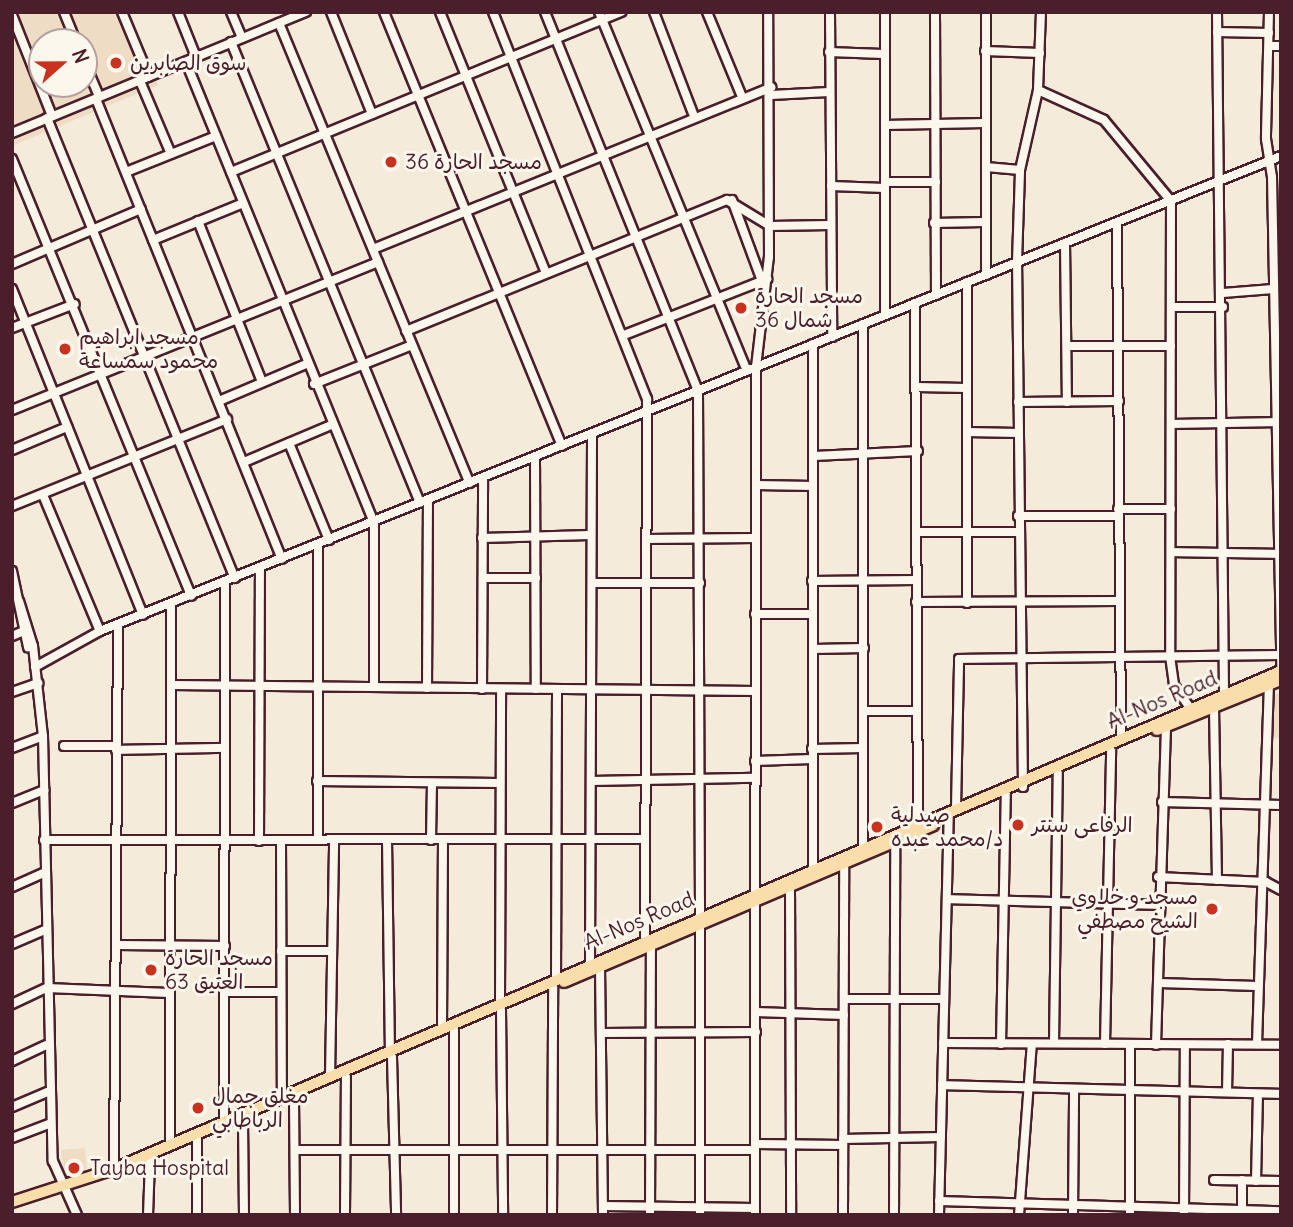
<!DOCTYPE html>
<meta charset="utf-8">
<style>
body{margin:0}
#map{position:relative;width:1293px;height:1227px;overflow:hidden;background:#f5ebda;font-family:Delius,"Playpen Sans Arabic",sans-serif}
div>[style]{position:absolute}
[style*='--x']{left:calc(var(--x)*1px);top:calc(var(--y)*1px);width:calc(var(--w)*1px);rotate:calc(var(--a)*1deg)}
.built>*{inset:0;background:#eedcc4}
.roads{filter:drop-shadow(2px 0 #4a1f2b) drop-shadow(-2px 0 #4a1f2b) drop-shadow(0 2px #4a1f2b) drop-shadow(0 -2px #4a1f2b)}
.minor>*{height:8px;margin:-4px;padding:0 4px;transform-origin:4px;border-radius:4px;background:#fbf7ec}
.major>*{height:10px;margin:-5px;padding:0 5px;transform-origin:5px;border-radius:5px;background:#f9deab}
.dots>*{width:19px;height:19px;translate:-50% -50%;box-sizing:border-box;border:4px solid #fbf7ec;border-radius:50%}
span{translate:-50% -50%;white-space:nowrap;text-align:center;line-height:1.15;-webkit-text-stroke:6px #fbf7ec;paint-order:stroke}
.poi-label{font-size:21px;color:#4a1f2b}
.left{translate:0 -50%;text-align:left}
.right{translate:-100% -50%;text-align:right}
.street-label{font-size:21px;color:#4a1f2b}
.frame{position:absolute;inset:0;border:14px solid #4a1f2b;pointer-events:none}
.north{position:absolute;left:28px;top:28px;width:70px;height:70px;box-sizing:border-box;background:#fbf7ec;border:2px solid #b4a19f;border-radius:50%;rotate:69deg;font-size:19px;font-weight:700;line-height:28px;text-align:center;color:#4a1f2b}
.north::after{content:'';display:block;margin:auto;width:24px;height:32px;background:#c8321e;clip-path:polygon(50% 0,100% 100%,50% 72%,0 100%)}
</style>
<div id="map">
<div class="built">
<div style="clip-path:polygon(evenodd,12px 12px,127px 12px,158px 85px,12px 146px,12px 12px,42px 42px,84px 42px,84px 84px,42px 84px,42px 42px)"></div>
<div style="clip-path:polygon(1281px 692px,1281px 738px,1274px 738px,1273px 696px)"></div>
<div style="clip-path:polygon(85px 1148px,87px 1172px,65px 1182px,61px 1150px)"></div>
</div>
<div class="roads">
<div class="minor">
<div style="--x:64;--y:12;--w:32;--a:68"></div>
<div style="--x:122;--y:12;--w:70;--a:67.4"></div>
<div style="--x:178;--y:12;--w:48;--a:68.2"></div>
<div style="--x:231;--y:12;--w:28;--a:67"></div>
<div style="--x:331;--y:12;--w:110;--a:68.1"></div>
<div style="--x:384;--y:12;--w:469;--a:67.7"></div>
<div style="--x:440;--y:12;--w:282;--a:67.9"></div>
<div style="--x:493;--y:12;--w:417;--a:68.3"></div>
<div style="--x:647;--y:399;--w:540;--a:90.21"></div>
<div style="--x:545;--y:12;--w:409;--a:68"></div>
<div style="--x:698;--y:391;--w:525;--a:89.78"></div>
<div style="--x:599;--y:12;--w:388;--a:67.6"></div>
<div style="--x:654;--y:12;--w:111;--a:69"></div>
<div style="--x:707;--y:12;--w:92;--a:67.6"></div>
<div style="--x:830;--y:12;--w:325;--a:89.6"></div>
<div style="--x:885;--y:12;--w:303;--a:90"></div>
<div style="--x:935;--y:12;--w:283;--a:89.8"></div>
<div style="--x:986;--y:12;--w:263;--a:90"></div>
<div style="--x:1217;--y:12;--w:683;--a:89.41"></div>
<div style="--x:1269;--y:12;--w:127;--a:91.4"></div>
<div style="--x:1266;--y:139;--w:38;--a:81"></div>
<div style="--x:1272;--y:177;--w:491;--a:88.9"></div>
<div style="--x:12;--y:15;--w:109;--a:68.4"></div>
<div style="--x:279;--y:23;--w:498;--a:67.5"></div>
<div style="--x:1217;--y:32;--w:52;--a:1.1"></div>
<div style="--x:231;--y:42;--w:498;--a:67.7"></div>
<div style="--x:1269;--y:46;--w:12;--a:0"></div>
<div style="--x:985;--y:51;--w:55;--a:2.1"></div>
<div style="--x:829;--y:52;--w:54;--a:2.1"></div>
<div style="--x:84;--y:61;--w:39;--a:67"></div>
<div style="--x:186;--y:62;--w:497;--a:67.8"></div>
<div style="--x:374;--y:522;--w:165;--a:90"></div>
<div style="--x:140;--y:81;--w:79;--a:67"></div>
<div style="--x:1038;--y:90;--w:72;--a:24.4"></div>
<div style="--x:1104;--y:120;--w:105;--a:50.4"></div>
<div style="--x:1171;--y:201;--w:455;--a:90.1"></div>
<div style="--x:1170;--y:656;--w:29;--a:82"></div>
<div style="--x:1174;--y:685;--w:28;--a:55"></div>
<div style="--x:771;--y:95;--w:58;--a:-3"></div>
<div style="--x:96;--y:99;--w:496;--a:68"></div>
<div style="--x:47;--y:118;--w:497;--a:67.8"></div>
<div style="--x:885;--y:125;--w:100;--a:-1.1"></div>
<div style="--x:12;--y:133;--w:318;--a:-22.4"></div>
<div style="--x:12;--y:159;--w:472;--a:67.7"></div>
<div style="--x:986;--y:167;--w:34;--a:5"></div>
<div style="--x:126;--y:172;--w:97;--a:-21.8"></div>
<div style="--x:231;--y:172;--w:422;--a:-22.3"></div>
<div style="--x:885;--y:182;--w:51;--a:0"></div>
<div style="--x:831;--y:186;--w:54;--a:2.1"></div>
<div style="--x:732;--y:200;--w:86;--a:69.7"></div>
<div style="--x:198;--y:221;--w:173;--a:68.3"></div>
<div style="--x:934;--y:223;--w:50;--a:-1.1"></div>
<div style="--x:1117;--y:223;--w:515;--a:89.55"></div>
<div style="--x:153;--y:240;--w:97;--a:-22.3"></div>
<div style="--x:1065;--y:243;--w:159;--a:89.3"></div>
<div style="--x:373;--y:249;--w:430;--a:-22.1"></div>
<div style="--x:12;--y:264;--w:140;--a:-23.1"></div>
<div style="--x:967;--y:282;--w:321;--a:90"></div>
<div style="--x:12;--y:289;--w:351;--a:68.1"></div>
<div style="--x:1223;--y:293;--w:50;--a:-4.6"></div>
<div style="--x:915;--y:303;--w:521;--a:89.67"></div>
<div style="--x:1171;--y:307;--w:52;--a:0"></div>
<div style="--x:12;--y:328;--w:67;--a:-20.9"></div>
<div style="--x:406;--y:331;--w:347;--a:-22.2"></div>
<div style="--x:727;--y:200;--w:50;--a:31.2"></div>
<div style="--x:770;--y:226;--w:60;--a:-1"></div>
<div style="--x:624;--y:335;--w:154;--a:-21.4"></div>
<div style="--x:1068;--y:346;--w:103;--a:0"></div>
<div style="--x:314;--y:384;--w:105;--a:-21.7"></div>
<div style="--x:917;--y:387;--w:49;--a:1.2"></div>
<div style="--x:219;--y:401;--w:95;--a:-23"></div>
<div style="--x:1018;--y:402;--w:101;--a:-0.6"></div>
<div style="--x:12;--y:410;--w:395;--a:-22"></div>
<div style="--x:1171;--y:424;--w:110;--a:-1"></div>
<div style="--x:967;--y:432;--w:51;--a:1.1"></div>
<div style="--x:289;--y:443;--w:105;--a:67.6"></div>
<div style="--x:12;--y:450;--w:60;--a:-22.7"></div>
<div style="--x:814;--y:456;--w:104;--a:-2.8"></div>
<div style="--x:535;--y:457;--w:232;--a:89.8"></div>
<div style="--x:244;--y:462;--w:95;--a:-23"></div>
<div style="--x:756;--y:485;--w:57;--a:1"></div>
<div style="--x:43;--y:495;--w:147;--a:67.3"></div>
<div style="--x:12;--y:506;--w:232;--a:-22"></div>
<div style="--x:1118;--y:509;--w:53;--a:0"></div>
<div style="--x:1018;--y:516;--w:100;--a:0"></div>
<div style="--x:917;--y:532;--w:101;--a:0"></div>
<div style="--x:482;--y:538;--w:108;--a:-1.6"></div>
<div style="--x:647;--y:539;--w:108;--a:-0.5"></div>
<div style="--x:1171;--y:552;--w:110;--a:1"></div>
<div style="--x:12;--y:571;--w:78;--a:78.1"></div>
<div style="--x:483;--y:578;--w:53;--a:0"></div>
<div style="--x:812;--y:581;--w:104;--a:-0.6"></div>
<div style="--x:592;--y:583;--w:108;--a:0"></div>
<div style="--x:19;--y:601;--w:47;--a:72.7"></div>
<div style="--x:33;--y:646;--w:91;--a:83.7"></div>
<div style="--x:43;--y:736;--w:425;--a:88.7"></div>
<div style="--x:53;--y:1161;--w:59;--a:66"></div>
<div style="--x:916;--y:602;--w:202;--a:-0.3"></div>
<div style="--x:755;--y:614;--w:58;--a:0"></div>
<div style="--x:12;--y:636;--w:13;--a:-23"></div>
<div style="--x:813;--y:649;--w:51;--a:-1.1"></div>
<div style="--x:35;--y:667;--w:74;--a:-29"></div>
<div style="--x:100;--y:631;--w:1273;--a:-21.91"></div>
<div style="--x:172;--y:685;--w:583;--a:0.59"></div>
<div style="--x:427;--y:688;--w:188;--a:-89.7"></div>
<div style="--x:482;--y:689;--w:211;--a:-89.7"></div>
<div style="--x:12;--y:692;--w:28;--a:-19"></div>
<div style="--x:1214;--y:708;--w:172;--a:89"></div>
<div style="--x:864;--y:711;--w:52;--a:0"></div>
<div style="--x:64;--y:746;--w:52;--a:0"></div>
<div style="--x:12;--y:748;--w:33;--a:-21"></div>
<div style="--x:812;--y:749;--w:51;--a:-1.1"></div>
<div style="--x:116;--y:750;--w:109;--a:-1.1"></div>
<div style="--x:755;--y:761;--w:57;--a:-2"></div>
<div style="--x:317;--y:781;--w:182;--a:0.6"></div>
<div style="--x:592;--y:781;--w:163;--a:-1.1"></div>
<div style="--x:1023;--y:787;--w:525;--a:-90.65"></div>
<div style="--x:1017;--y:262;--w:92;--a:-88.1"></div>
<div style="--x:1020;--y:170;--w:82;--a:-77.3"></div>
<div style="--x:1038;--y:90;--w:78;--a:-87.8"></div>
<div style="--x:1162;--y:802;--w:119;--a:1.4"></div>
<div style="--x:12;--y:803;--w:35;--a:-22"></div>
<div style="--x:956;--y:808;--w:149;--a:-88.8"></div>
<div style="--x:959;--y:659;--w:317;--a:-0.7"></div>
<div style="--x:44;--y:840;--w:600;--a:-0.1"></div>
<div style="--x:281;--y:840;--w:257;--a:89.8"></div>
<div style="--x:318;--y:840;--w:295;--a:-90"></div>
<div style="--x:387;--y:840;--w:211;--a:89.2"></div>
<div style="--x:431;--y:840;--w:57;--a:-89"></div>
<div style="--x:259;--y:841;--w:273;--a:-89.8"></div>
<div style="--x:863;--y:847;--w:523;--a:-90"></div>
<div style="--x:813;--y:869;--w:525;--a:-90"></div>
<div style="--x:1158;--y:877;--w:108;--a:2.7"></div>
<div style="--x:1266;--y:882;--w:17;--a:28"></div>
<div style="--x:12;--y:887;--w:35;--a:-24"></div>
<div style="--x:790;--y:887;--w:328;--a:89.8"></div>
<div style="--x:947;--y:899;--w:211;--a:1.6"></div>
<div style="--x:700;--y:925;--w:290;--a:90"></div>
<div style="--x:12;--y:944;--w:36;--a:-23"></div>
<div style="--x:117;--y:945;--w:108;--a:0.5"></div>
<div style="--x:281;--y:951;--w:51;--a:0"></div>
<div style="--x:590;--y:963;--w:529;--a:-89.78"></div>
<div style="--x:600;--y:967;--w:248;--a:89.3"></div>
<div style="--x:556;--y:978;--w:288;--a:-89.8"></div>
<div style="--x:1159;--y:983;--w:98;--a:1.8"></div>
<div style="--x:224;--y:992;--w:57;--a:0"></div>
<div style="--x:844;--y:999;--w:100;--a:0"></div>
<div style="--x:500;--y:1003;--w:314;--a:-89.8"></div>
<div style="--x:12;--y:1004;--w:38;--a:-25"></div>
<div style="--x:47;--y:988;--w:122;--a:2.3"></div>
<div style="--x:501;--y:1010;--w:205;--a:89.4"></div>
<div style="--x:756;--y:1012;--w:88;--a:2"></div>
<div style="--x:442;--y:1028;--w:188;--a:-89.7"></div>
<div style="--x:602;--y:1033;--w:154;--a:-0.4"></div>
<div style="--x:943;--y:1043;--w:338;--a:0.3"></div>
<div style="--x:1054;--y:1043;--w:270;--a:-89.2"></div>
<div style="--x:1001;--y:1044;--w:250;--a:-88.9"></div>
<div style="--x:1105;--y:1044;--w:293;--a:-88.8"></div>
<div style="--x:1257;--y:1044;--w:359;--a:-88.1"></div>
<div style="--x:1156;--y:1045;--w:318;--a:-88.2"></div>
<div style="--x:392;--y:1057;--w:158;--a:88.5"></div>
<div style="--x:12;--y:1061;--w:38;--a:-25"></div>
<div style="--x:330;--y:1077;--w:237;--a:-89"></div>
<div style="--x:942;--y:1085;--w:339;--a:1.5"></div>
<div style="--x:1227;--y:1092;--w:48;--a:-88.8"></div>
<div style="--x:294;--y:1099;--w:116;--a:89.5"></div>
<div style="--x:12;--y:1107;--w:39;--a:-23"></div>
<div style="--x:224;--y:1121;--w:539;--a:-89.89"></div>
<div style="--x:243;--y:1121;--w:94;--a:89.4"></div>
<div style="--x:12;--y:1138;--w:40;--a:-21"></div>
<div style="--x:843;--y:1139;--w:98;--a:-1.2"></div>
<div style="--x:755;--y:1144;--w:88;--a:0.7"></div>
<div style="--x:170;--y:1145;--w:541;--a:-89.89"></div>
<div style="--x:296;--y:1150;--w:459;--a:0"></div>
<div style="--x:114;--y:1169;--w:545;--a:-89.58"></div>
<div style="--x:1214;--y:1180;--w:67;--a:0.9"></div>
<div style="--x:1242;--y:1180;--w:32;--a:90"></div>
<div style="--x:1256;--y:1181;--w:87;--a:-88.7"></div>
<div style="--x:939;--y:1201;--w:342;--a:1.7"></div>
<div style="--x:603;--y:1206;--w:152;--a:0.8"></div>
<div style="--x:148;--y:1215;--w:55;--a:-87.9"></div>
<div style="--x:197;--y:1215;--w:76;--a:-90"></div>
<div style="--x:345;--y:1215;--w:138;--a:-89.6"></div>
<div style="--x:454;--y:1215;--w:185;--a:-90"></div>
<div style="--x:552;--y:1215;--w:227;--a:-89.7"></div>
<div style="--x:650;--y:1215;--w:270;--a:-89.8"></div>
<div style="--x:755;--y:1215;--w:848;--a:-89.93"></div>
<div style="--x:756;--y:367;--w:111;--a:-83.3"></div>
<div style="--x:769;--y:257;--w:245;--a:-90.2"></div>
<div style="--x:843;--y:1215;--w:351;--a:-89.8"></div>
<div style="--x:894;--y:1215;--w:373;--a:-89.8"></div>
<div style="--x:939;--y:1215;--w:397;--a:-88.6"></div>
<div style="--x:1019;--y:1215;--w:171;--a:-85.7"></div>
<div style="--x:1073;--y:1215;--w:126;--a:-89.5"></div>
<div style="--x:1130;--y:1215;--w:171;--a:-90"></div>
<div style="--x:1184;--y:1215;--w:169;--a:-89.7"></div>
</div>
<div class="major">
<div style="--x:1157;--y:730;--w:134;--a:-22"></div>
<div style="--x:564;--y:982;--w:401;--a:-23"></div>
<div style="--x:12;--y:1202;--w:107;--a:-17.9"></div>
<div style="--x:114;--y:1169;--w:1269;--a:-23.11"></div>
</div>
</div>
<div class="dots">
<div style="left:116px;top:63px;background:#c8321e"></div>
<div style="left:391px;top:162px;background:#c8321e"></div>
<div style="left:741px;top:308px;background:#c8321e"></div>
<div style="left:65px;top:349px;background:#c8321e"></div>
<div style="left:1018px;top:825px;background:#c8321e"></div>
<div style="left:877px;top:827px;background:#c8321e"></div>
<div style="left:1212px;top:909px;background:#c8321e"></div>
<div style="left:151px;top:970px;background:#c8321e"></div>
<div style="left:198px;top:1108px;background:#c8321e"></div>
<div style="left:74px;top:1168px;background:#c8321e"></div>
</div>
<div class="poi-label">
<span class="left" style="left:130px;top:63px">سوق الصابرين</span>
<span class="left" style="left:405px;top:162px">مسجد الحارة 36</span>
<span class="left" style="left:755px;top:308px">مسجد الحارة<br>36 شمال</span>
<span class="left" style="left:79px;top:349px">مسجد ابراهيم<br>محمود سمساعة</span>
<span class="left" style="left:891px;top:827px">صيدلية<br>د/محمد عبده</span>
<span class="left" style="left:1032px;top:825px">الرفاعى سنتر</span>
<span class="right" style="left:1198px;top:909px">مسجد و خلاوي<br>الشيخ مصطفي</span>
<span class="left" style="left:165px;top:970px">مسجد الحارة<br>63 العتيق</span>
<span class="left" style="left:212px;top:1108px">مغلق جمال<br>الرباطابي</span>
<span class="left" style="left:90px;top:1168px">Tayba Hospital</span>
</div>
<div class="street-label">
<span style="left:1162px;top:700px;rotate:-23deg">Al-Nos Road</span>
<span style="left:639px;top:921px;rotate:-23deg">Al-Nos Road</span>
</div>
<div class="frame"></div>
<div class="north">N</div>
</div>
